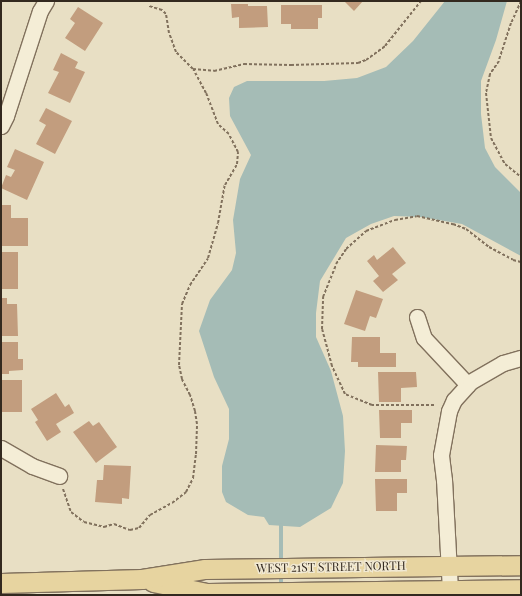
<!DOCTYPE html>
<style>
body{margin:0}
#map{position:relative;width:522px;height:596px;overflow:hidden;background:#e8dfc4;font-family:"Playfair Display",serif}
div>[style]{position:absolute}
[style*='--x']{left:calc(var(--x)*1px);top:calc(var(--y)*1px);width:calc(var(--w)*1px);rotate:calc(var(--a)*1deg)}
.water>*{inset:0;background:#a5bcb6}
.stream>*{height:3.5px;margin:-1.75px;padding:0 1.75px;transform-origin:1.75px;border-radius:1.75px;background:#a5bcb6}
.building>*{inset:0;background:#c29d7e;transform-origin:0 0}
.path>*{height:2px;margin-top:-1px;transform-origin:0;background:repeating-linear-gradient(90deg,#81715d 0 3px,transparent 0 5px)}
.roads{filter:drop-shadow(1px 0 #81715d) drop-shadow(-1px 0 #81715d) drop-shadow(0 1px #81715d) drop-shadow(0 -1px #81715d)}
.minor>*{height:15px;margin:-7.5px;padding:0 7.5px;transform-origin:7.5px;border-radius:7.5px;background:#f4edd6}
.major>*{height:19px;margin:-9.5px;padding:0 9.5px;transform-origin:9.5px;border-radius:9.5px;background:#e7d4a0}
span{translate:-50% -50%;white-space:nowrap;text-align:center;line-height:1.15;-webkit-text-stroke:3px #f1e9d3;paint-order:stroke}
.street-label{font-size:12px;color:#33291f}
.frame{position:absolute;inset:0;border:2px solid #33291f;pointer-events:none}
</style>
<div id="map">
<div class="water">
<div style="clip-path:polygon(445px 1px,507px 1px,496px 40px,481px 81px,481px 114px,485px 148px,495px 167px,521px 193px,521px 256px,462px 224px,421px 217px,394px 216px,371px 224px,346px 238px,320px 281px,316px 313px,316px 337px,331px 371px,343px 416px,345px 451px,343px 483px,331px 508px,300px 527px,269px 525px,264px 517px,248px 515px,226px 502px,222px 492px,222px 466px,229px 439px,229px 409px,214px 377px,199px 331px,210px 300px,232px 270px,236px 253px,233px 220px,240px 179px,251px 155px,230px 116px,229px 98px,234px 87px,247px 81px,324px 81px,357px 78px,386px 67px,413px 41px)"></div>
</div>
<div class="stream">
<div style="--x:281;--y:563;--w:37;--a:-90"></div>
<div style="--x:281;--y:587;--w:14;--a:-90"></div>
</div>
<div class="building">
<div style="clip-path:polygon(344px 1px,363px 1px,354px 11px)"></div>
<div style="clip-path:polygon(231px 4px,248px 4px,248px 6px,267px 6px,268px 27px,239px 28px,239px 17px,232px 18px)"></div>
<div style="clip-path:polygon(281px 5px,322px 5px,322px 18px,318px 18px,318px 29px,291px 29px,291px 24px,281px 24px)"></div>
<div style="clip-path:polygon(78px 7px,103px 23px,85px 51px,65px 38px,75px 23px,70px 19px)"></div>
<div style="clip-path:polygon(61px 53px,78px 62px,75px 68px,85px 72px,70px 103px,48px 93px,59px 72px,53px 70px)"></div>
<div style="clip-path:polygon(46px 108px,72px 121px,55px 154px,36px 144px,46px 125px,39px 121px)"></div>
<div style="clip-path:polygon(15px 149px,44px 162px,27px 200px,1px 188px,6px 175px,11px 177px,15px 170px,7px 167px)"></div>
<div style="clip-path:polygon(1px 205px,11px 205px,11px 218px,28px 218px,28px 246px,2px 246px)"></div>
<div style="clip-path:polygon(393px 247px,406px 263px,392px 274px,398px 280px,383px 292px,373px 281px,379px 276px,367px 261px,374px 255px,377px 260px)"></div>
<div style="left:1px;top:252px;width:17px;height:37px"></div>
<div style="clip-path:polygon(356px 290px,383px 299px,376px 318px,370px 316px,365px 331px,344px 324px)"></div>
<div style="clip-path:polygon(1px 298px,7px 298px,7px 304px,17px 304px,18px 336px,1px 336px)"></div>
<div style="clip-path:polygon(352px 337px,380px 337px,380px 353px,396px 353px,396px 367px,358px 367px,358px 362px,351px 362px)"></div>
<div style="clip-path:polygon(1px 342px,18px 342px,18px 359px,23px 359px,23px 370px,9px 371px,9px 374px,1px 374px)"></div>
<div style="clip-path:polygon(378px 372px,416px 372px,417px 387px,401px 388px,401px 402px,379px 402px)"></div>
<div style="left:1px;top:380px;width:21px;height:32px"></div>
<div style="clip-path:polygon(56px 393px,65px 407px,69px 404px,74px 413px,56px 424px,61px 432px,47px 441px,35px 422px,38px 420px,31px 409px)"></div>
<div style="clip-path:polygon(379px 410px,412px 410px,412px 423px,401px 423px,401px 438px,380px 438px)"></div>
<div style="clip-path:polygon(89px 421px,93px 426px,99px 422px,117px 447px,96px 463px,73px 432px)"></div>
<div style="clip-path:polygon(376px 445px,407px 446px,406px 460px,401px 460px,401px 472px,375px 472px)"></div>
<div style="clip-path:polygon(104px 465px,131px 466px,129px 499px,122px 498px,122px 504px,95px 502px,97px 480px,103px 480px)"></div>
<div style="clip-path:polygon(375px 479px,407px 479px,407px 493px,397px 493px,397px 511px,376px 511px)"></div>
</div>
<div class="path">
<div style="--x:521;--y:1;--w:24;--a:114"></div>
<div style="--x:511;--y:23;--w:40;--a:108"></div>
<div style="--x:499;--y:61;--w:16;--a:125"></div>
<div style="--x:490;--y:74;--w:19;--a:102"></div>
<div style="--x:486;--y:93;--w:45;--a:83.7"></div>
<div style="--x:491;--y:138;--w:30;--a:62"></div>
<div style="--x:505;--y:164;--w:21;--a:39"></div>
<div style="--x:193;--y:69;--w:21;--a:5"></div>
<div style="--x:214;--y:71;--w:31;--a:-13"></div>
<div style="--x:244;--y:64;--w:47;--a:1.2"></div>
<div style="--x:291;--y:65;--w:67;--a:-1.7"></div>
<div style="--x:358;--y:63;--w:9;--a:-21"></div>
<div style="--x:366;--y:60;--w:24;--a:-36"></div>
<div style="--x:385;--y:46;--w:58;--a:-51.3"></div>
<div style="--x:434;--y:405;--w:62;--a:180"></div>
<div style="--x:372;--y:405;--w:29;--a:-158"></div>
<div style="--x:345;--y:394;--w:31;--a:-115"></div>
<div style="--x:332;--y:366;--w:38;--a:-105"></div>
<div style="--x:322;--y:329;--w:32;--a:-88"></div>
<div style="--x:323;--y:297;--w:35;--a:-68"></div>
<div style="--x:336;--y:264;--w:18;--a:-56"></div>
<div style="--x:346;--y:249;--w:27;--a:-42"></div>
<div style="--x:366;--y:231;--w:31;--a:-21"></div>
<div style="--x:395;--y:220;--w:22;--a:-10"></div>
<div style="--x:417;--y:216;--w:37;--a:13"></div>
<div style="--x:453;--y:224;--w:14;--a:21"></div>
<div style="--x:466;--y:229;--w:29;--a:38"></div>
<div style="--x:489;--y:247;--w:27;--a:28"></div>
<div style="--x:513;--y:260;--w:8;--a:14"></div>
<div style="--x:63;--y:489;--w:24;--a:71"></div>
<div style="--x:71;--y:512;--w:16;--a:38"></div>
<div style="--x:84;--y:522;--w:21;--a:14"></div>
<div style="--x:104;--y:527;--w:10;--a:-17"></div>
<div style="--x:114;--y:524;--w:17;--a:21"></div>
<div style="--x:130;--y:530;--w:9;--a:-13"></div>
<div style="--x:139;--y:528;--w:17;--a:-50"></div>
<div style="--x:150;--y:515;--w:25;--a:-29"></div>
<div style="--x:172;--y:503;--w:18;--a:-38"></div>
<div style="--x:186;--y:492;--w:16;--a:-63"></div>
<div style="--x:193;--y:478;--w:24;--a:-83"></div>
<div style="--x:196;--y:454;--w:30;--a:-88"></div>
<div style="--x:197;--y:424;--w:13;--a:-99"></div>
<div style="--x:195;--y:411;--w:17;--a:-107"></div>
<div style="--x:190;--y:395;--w:18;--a:-117"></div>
<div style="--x:182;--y:379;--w:14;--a:-102"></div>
<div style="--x:179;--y:365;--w:61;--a:-87.2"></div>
<div style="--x:182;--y:304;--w:21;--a:-67"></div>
<div style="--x:190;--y:285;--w:32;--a:-56"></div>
<div style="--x:208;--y:258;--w:36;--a:-74"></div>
<div style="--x:218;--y:223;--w:39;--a:-80"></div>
<div style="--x:225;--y:185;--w:24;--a:-60"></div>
<div style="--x:237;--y:164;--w:12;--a:-85"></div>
<div style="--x:238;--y:152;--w:20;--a:-117"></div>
<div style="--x:229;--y:134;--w:15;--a:-138"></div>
<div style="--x:218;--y:124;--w:33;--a:-111"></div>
<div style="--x:206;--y:93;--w:27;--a:-118"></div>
<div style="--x:193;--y:69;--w:24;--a:-135"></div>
<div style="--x:176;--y:52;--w:20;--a:-110"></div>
<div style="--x:169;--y:33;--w:19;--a:-99"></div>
<div style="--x:166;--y:14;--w:6;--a:-135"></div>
<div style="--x:162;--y:10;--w:14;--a:-163"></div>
</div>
<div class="roads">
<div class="minor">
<div style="--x:1;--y:126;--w:11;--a:-63"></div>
<div style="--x:6;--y:116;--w:110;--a:-72.1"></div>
<div style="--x:40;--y:11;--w:12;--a:-59"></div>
<div style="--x:417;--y:317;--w:22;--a:72"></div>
<div style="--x:424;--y:338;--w:64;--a:46.9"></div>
<div style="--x:1;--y:448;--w:36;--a:30"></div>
<div style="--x:32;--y:466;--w:29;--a:20"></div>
<div style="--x:450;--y:590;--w:110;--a:-93.1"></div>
<div style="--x:444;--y:480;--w:25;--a:-97"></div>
<div style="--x:441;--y:455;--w:45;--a:-79.7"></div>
<div style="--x:449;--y:411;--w:12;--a:-66"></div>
<div style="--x:454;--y:400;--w:24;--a:-48"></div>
<div style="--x:470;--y:382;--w:38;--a:-30"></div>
<div style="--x:503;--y:363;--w:19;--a:-16"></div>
</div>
<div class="major">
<div style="--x:153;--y:582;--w:55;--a:11.5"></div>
<div style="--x:207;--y:593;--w:314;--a:-0.7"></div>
<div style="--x:1;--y:583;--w:141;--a:-1.6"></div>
<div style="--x:142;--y:579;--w:64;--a:-9"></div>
<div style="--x:205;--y:569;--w:316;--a:-0.7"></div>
</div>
</div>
<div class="street-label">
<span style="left:331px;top:567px;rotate:-1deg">WEST 21ST STREET NORTH</span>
</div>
<div class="frame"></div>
</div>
